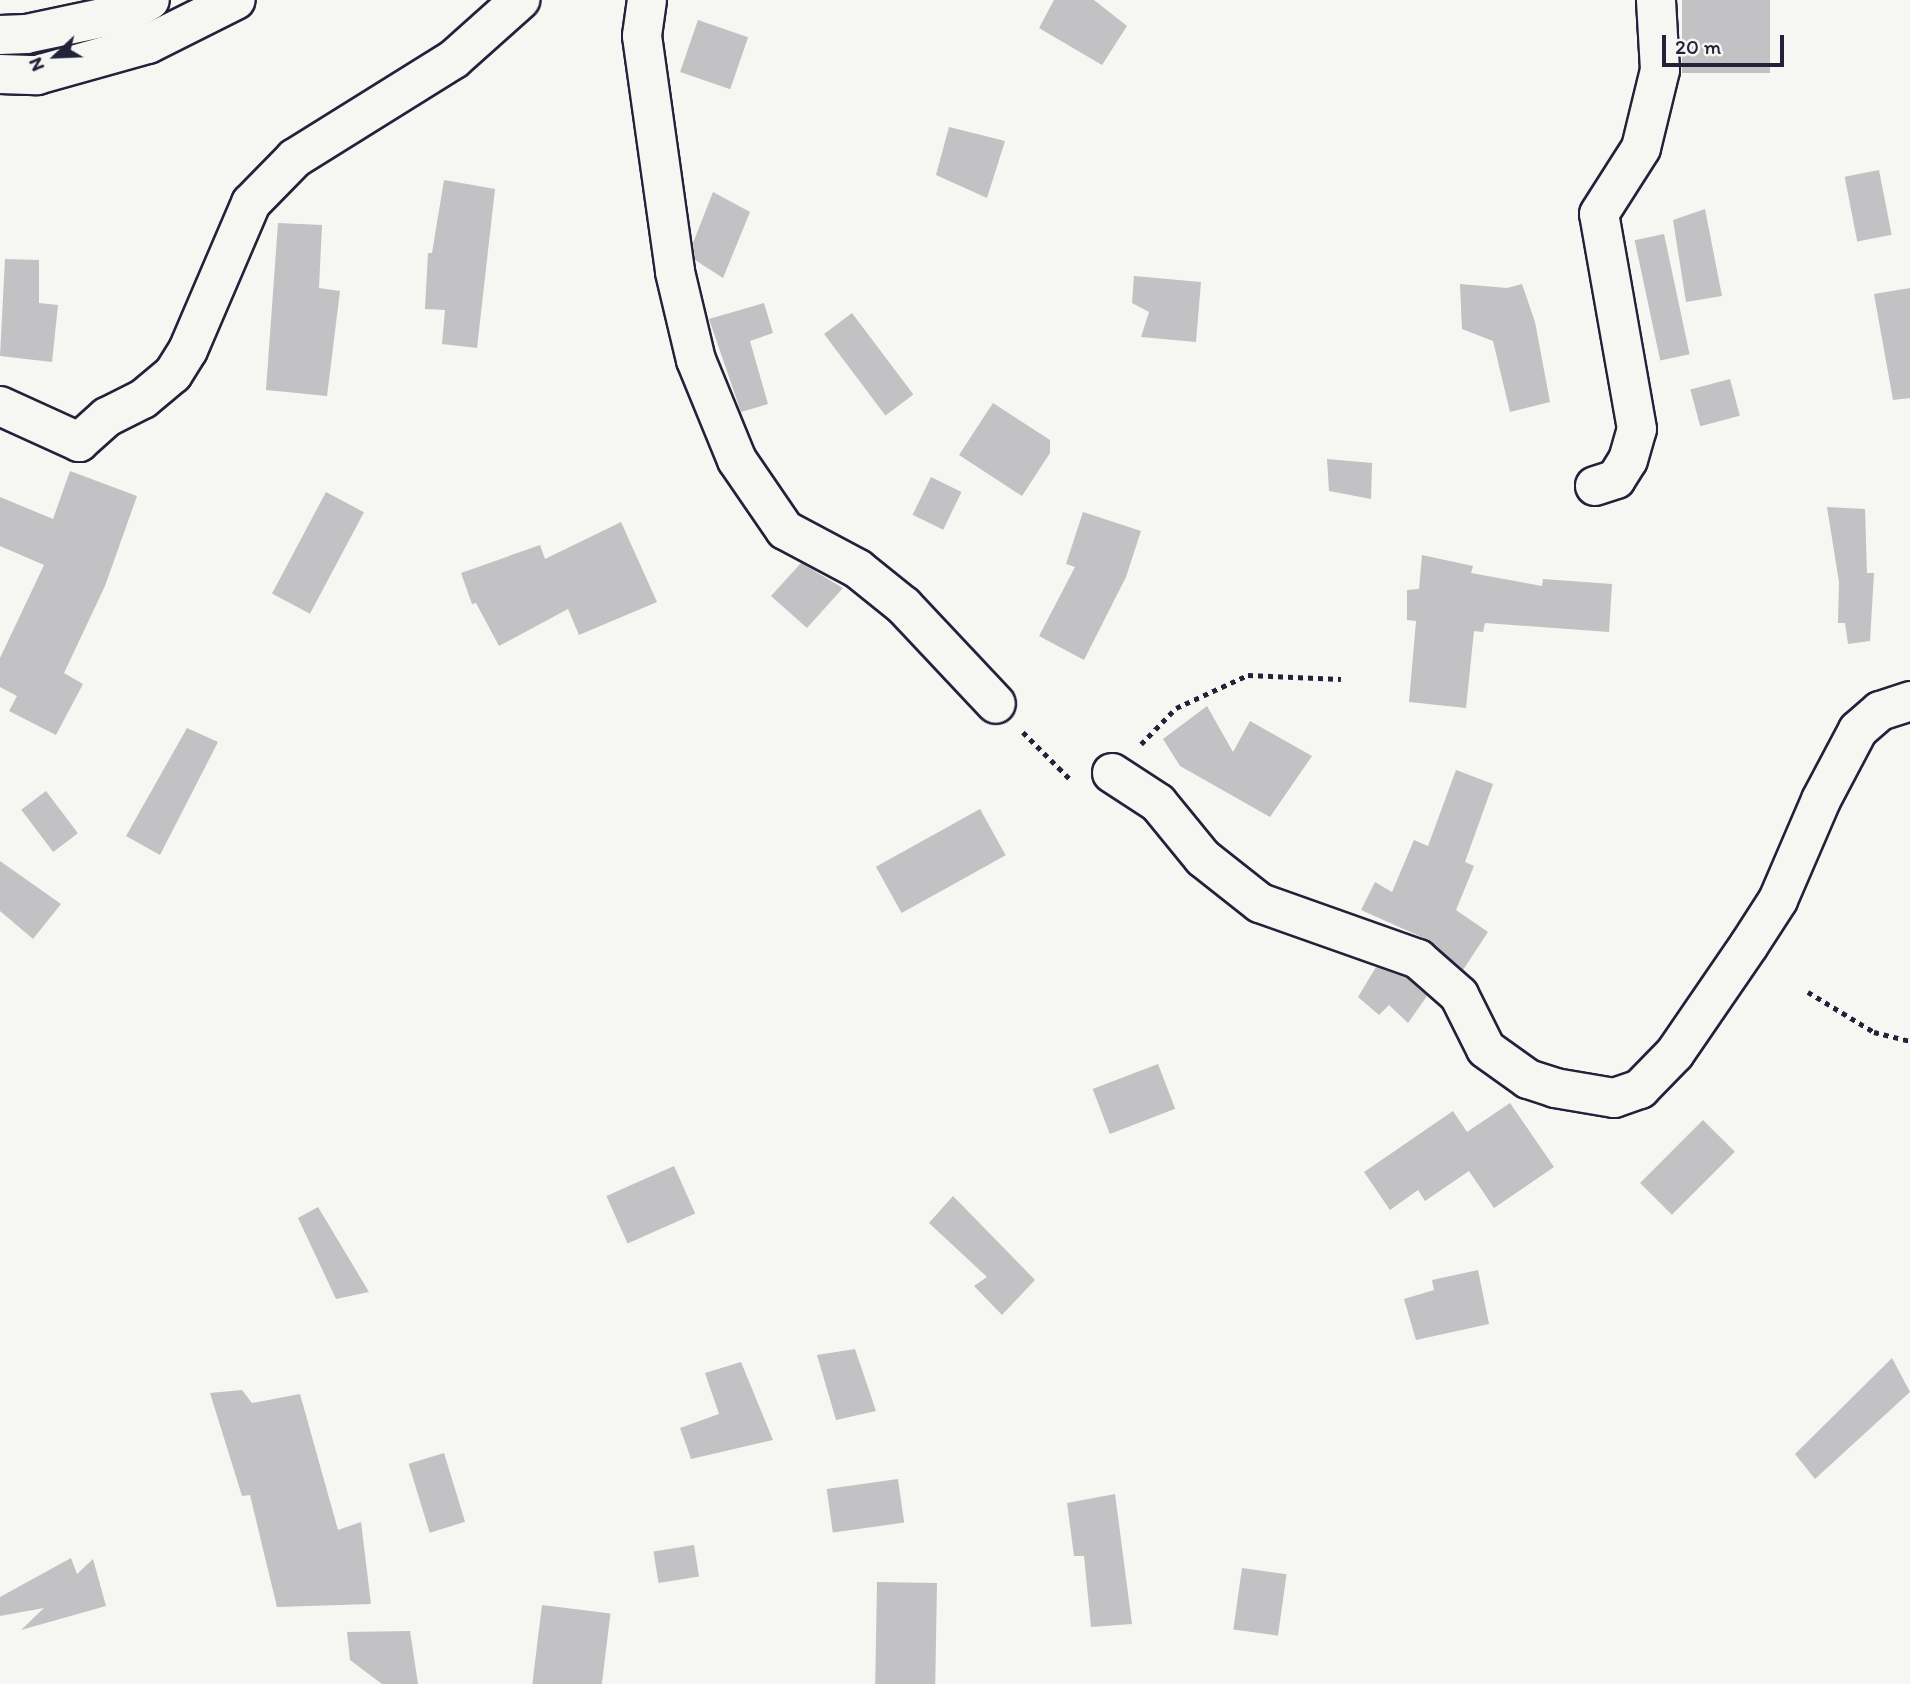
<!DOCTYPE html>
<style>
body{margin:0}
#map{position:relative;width:1910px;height:1684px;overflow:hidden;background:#f6f6f2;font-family:Itim,sans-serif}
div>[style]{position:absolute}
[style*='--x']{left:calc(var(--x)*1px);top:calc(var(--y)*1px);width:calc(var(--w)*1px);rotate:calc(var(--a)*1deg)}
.building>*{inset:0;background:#c2c2c4;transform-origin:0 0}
.path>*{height:4.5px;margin-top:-2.25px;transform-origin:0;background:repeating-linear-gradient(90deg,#22223b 0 5px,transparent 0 10px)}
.roads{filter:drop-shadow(2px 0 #22223b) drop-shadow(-2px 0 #22223b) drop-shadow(0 2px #22223b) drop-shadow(0 -2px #22223b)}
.minor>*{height:38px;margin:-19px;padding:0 19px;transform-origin:19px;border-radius:19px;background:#f6f6f2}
.highway>*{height:38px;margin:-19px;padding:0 19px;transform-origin:19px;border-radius:19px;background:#f6f6f2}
span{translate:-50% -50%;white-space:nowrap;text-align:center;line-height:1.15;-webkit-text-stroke:5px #f6f6f2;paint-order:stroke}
.north{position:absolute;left:21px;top:21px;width:70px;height:70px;-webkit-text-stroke:5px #f6f6f2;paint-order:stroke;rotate:247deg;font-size:19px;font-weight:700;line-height:28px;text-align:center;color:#22223b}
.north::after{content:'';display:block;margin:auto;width:24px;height:32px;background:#22223b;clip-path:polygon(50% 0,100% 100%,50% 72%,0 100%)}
.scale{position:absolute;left:1662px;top:35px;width:122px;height:32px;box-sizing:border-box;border:4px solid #22223b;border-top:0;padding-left:9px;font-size:21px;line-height:24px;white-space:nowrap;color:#22223b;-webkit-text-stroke:5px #f6f6f2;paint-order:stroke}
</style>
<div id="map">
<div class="building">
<div style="clip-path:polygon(1054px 0,1094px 0,1127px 26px,1102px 65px,1039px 28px)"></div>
<div style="left:1682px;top:0;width:88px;height:73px"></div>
<div style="left:698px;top:20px;width:53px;height:55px;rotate:19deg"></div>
<div style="clip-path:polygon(949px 127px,1005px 141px,987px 198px,936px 175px)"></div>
<div style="left:1879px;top:170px;width:66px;height:35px;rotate:79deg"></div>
<div style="clip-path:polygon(444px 180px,495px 189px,477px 348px,442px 344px,445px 310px,425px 309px,428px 253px,432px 253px)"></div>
<div style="clip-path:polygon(713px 192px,750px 212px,723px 278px,695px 260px,693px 243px)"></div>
<div style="clip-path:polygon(1705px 209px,1722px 296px,1686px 302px,1673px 220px)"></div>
<div style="clip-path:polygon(278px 223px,322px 225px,319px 288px,340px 291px,327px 396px,266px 390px)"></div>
<div style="left:1664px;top:234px;width:123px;height:30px;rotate:78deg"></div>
<div style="clip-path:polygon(5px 259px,39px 260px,39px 303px,58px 305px,52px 362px,0 356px)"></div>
<div style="clip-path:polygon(1134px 276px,1201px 282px,1196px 342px,1141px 337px,1149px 312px,1132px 303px)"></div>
<div style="clip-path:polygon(1460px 284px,1507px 288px,1522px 284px,1535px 322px,1550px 402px,1510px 412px,1493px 341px,1462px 329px)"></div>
<div style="clip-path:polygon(1910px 288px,1910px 398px,1893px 400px,1874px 294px)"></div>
<div style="clip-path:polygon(764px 303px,773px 333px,750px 341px,768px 404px,741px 412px,709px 319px)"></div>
<div style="left:852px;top:313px;width:102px;height:35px;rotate:53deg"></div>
<div style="left:1730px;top:379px;width:38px;height:41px;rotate:75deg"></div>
<div style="clip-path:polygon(993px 403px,1050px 440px,1050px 453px,1022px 496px,959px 455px)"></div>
<div style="clip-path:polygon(1327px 459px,1372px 463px,1371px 499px,1329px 491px)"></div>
<div style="clip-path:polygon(70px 471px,137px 496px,105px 586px,64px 673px,83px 684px,56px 735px,9px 711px,17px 696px,0 687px,0 658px,44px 565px,0 546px,0 497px,53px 519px)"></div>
<div style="left:931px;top:477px;width:34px;height:42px;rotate:26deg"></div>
<div style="left:326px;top:492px;width:43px;height:115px;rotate:28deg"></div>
<div style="clip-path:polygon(1827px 507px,1865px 509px,1867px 573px,1874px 573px,1870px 641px,1848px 644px,1845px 623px,1838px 623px,1839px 582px)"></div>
<div style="clip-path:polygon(1083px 512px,1141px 531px,1126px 577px,1084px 660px,1039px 636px,1075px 567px,1066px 564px)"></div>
<div style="clip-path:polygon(621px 522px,657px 602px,579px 635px,568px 609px,499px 646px,476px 603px,472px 604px,461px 573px,540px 545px,545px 559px)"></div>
<div style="clip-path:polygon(1422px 555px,1473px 566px,1471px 573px,1542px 586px,1543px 579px,1612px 584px,1609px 632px,1485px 623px,1483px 632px,1474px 631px,1466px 708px,1409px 702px,1416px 621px,1407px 620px,1407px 590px,1419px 589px)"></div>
<div style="clip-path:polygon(801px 563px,843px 588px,807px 628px,771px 596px)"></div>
<div style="clip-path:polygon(1207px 706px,1233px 752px,1250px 721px,1312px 756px,1270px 817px,1180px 766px,1163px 739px)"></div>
<div style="clip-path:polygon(187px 728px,218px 742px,160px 855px,126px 836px)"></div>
<div style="clip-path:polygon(1456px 770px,1493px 784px,1465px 862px,1474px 866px,1456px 910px,1488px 932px,1463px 970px,1426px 939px,1361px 910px,1375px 882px,1392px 892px,1414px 840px,1428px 846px)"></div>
<div style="left:46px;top:791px;width:53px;height:31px;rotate:53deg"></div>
<div style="left:980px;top:809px;width:53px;height:119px;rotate:61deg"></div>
<div style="clip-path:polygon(0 861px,61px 904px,33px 939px,0 911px)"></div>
<div style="clip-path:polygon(1376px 967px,1407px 978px,1427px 996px,1408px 1023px,1389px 1005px,1379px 1015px,1358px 997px)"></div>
<div style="left:1158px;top:1064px;width:48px;height:70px;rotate:69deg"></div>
<div style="clip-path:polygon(1510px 1103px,1554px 1167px,1494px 1208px,1469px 1171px,1425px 1201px,1418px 1190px,1390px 1210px,1364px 1172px,1453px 1111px,1467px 1132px)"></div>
<div style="left:1703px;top:1120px;width:45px;height:89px;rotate:45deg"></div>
<div style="left:674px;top:1166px;width:52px;height:74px;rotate:66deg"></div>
<div style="clip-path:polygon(953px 1196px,1035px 1280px,1002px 1315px,974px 1286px,987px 1277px,929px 1223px)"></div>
<div style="clip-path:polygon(318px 1207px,369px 1292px,336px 1299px,298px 1218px)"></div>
<div style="clip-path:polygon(1478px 1270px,1489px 1324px,1416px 1340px,1404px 1299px,1434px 1290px,1432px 1280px)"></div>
<div style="clip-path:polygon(855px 1349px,876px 1411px,836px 1420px,817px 1355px)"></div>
<div style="clip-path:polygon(1892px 1358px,1910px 1392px,1815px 1479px,1795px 1454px)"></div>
<div style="clip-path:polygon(741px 1362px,773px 1440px,691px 1459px,680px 1428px,719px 1414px,705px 1373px)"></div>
<div style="clip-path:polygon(242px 1390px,252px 1403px,300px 1394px,338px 1530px,361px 1522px,371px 1604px,277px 1607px,250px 1495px,242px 1496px,210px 1393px)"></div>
<div style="left:444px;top:1453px;width:72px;height:37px;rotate:73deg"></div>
<div style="left:898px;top:1479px;width:44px;height:72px;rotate:82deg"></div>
<div style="clip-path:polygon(1115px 1494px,1132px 1624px,1091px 1627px,1084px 1556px,1074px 1556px,1067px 1503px)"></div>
<div style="left:694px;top:1545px;width:32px;height:41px;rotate:81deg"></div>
<div style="clip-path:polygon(71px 1558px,77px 1574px,93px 1559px,106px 1606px,21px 1630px,44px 1608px,0 1616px,0 1597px)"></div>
<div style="left:1242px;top:1568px;width:45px;height:62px;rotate:8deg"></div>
<div style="left:877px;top:1582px;width:60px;height:102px;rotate:1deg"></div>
<div style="left:542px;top:1605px;width:69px;height:80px;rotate:7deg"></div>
<div style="clip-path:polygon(410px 1631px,418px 1684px,382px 1684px,350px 1660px,347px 1632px)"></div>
</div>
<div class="path">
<div style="--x:1023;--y:732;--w:68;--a:45"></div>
<div style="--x:1141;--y:744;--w:50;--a:-45.8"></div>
<div style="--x:1176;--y:708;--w:79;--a:-24.6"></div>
<div style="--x:1248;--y:675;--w:93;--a:2.5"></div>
<div style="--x:1808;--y:992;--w:77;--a:31.2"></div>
<div style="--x:1874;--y:1032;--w:37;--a:14"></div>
</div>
<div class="roads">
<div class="minor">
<div style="--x:647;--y:0;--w:36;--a:98"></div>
<div style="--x:642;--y:36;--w:238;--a:82"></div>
<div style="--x:675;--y:272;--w:90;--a:76.6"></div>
<div style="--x:696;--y:360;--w:108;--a:67.7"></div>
<div style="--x:737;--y:460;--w:85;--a:55.6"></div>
<div style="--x:785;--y:530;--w:83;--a:28.1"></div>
<div style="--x:858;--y:569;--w:59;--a:38.8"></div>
<div style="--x:904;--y:606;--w:134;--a:46.8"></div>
<div style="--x:0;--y:406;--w:87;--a:24.5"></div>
<div style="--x:79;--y:442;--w:38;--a:-42"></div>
<div style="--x:107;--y:417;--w:40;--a:-26.6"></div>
<div style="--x:143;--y:399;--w:39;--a:-40"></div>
<div style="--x:173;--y:374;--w:28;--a:-58"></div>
<div style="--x:188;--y:350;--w:160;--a:-66.8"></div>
<div style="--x:251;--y:203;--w:63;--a:-45.6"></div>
<div style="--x:295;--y:158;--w:187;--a:-31.9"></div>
<div style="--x:454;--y:59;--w:89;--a:-41.8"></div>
<div style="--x:1595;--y:486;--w:22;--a:-18"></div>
<div style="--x:1616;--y:479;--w:22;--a:-58"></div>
<div style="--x:1628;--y:460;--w:32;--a:-74"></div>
<div style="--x:1637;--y:429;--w:218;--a:-100"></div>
<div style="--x:1599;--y:214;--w:78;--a:-57.5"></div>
<div style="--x:1641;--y:148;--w:80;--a:-76.3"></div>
<div style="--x:1660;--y:70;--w:70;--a:-93.3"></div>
<div style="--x:1112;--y:773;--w:55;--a:33.1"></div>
<div style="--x:1158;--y:803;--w:71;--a:50.7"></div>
<div style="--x:1203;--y:858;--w:73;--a:38.3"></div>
<div style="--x:1260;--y:903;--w:168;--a:19.5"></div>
<div style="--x:1418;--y:959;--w:55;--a:41.3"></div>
<div style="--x:1459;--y:995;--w:60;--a:63.4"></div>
<div style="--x:1486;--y:1049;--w:52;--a:35.5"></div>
<div style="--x:1528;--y:1079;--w:28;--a:18"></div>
<div style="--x:1555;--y:1088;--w:60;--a:9.6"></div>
<div style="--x:1614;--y:1098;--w:28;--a:-19"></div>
<div style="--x:1640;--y:1089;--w:50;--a:-45.8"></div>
<div style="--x:1675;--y:1053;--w:131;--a:-55.6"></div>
<div style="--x:1749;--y:945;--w:54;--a:-57.2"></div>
<div style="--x:1778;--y:900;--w:109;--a:-66.7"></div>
<div style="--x:1821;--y:800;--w:79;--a:-62.1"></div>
<div style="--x:1858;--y:730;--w:29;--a:-41"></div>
<div style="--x:1880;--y:711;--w:32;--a:-18"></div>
</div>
<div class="highway">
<div style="--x:0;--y:35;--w:26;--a:-2"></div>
<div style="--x:26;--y:34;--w:106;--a:-11.9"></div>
<div style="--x:130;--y:12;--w:23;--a:-31"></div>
<div style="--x:0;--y:74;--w:37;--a:2"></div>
<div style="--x:37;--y:75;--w:115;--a:-15.6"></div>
<div style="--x:148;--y:44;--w:98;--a:-26.6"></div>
</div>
</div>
<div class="north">N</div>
<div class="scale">20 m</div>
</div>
